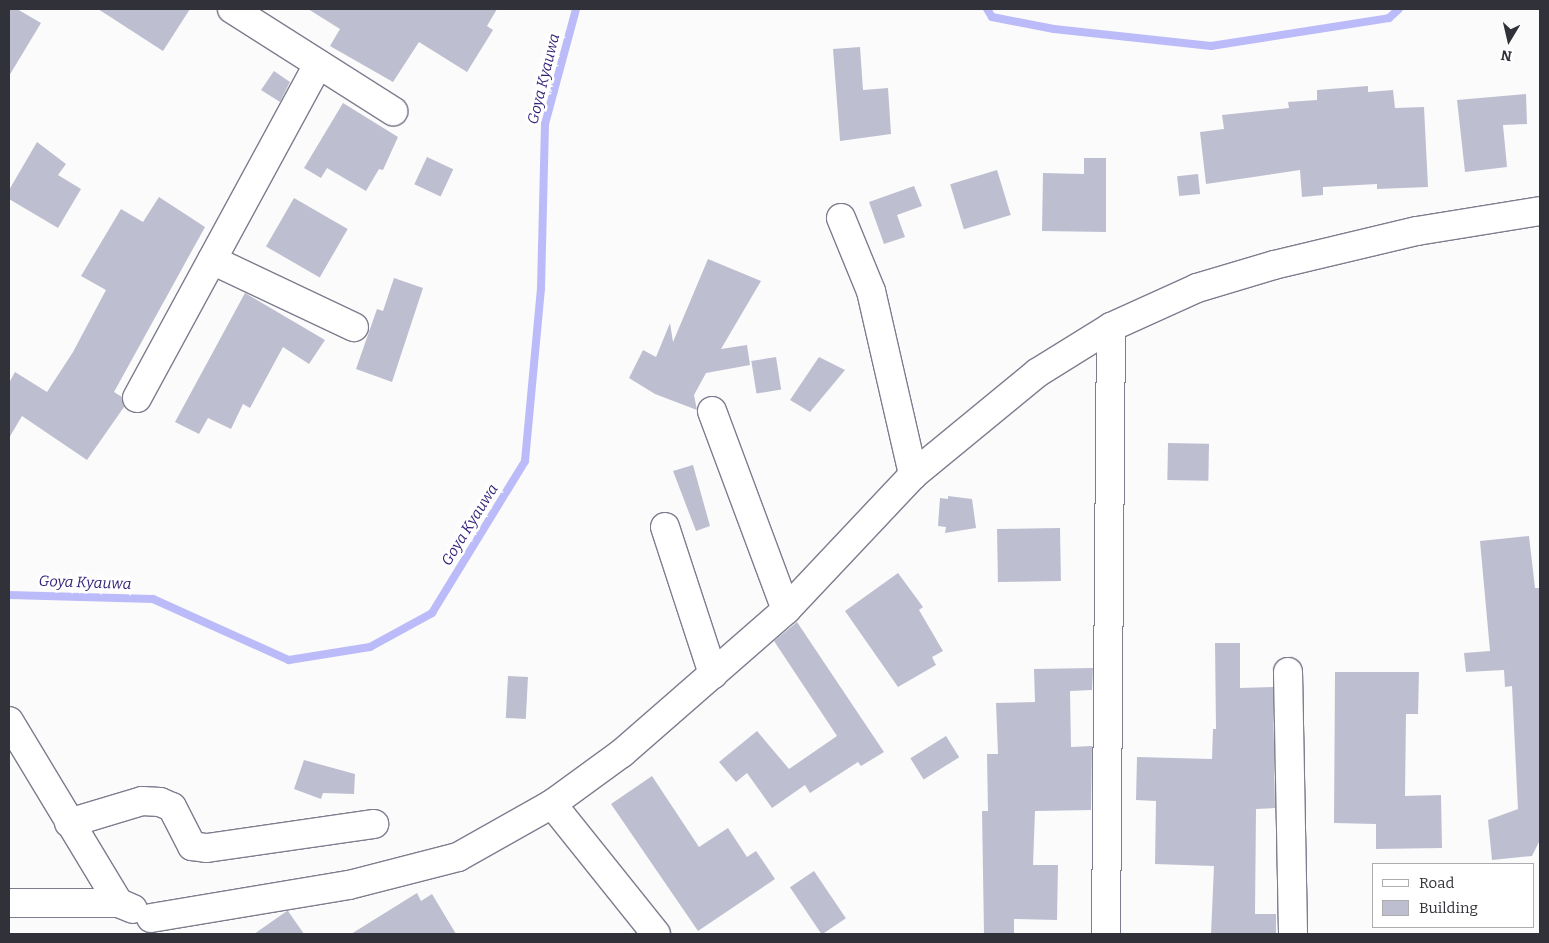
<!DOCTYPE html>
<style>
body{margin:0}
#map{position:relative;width:1549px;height:943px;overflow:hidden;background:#fbfbfb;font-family:Bitter,serif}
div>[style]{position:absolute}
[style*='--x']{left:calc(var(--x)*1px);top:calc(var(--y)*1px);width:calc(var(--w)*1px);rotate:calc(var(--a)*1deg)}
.stream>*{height:8px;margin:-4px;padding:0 4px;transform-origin:4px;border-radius:4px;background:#bcbbf9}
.building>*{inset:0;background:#bebed1;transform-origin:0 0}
.roads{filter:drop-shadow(1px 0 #7d7d8e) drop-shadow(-1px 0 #7d7d8e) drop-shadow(0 1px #7d7d8e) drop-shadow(0 -1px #7d7d8e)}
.minor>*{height:28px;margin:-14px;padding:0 14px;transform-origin:14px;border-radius:14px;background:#fff}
span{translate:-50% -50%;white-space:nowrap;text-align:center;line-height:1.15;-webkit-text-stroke:5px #fff;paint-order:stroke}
.water-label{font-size:15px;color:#321f76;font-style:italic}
.frame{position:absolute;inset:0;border:10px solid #313239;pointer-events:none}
.legend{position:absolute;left:1372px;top:863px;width:162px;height:65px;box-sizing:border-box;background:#fff;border:1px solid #adadb0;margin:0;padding:6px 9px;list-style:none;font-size:15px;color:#313239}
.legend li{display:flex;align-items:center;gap:10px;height:25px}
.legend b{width:25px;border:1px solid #adadb0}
.north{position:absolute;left:1484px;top:15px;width:50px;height:50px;-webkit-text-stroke:4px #fff;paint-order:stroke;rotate:189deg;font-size:14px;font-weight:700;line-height:20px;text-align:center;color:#313239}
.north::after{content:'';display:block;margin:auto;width:18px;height:22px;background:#313239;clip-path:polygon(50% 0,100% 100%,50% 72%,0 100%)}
</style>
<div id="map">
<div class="stream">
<div style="--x:987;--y:9;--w:9;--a:58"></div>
<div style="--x:992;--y:17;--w:63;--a:11"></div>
<div style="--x:1054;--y:29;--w:158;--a:6.2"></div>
<div style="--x:1211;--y:46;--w:180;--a:-8.9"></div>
<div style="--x:1389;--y:18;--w:13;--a:-42"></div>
<div style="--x:9;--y:595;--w:144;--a:1.6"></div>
<div style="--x:153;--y:599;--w:149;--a:24.2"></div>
<div style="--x:289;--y:660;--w:82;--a:-9.1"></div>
<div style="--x:370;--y:647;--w:71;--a:-28.7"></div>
<div style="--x:432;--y:613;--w:178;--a:-58.5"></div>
<div style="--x:525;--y:461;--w:174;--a:-84.7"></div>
<div style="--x:541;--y:288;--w:164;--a:-88.6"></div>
<div style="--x:545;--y:124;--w:119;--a:-74.9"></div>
</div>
<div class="building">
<div style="clip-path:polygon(9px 9px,17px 9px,41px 23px,9px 76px)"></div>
<div style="clip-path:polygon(98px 9px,190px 9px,163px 51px)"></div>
<div style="clip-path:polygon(308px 9px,497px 9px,487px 26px,493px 30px,467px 72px,419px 42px,393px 82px,330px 46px,340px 29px)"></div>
<div style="clip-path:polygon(860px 47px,863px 90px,888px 88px,891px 134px,840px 141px,833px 49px)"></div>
<div style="clip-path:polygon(274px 71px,290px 82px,280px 102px,261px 90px)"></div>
<div style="clip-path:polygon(1368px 86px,1368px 92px,1393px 90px,1395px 108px,1424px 107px,1428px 187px,1377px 189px,1377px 184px,1323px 187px,1323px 195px,1302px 197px,1300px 170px,1206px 184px,1200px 132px,1224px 129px,1222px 115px,1289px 108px,1288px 102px,1317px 100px,1317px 90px)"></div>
<div style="clip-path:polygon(1526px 94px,1527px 124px,1503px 125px,1507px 167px,1465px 172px,1457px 100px)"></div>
<div style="clip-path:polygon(343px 103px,398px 137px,383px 170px,379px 169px,366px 191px,327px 168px,321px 178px,304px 168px)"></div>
<div style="clip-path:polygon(37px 142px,66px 164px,58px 175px,81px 189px,58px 228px,9px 199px,9px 190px)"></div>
<div style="left:427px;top:157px;width:29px;height:30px;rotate:25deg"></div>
<div style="clip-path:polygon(1084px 158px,1106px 158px,1106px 232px,1042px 231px,1043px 173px,1084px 174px)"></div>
<div style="left:997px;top:170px;width:47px;height:49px;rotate:73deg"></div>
<div style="left:1198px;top:174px;width:20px;height:21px;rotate:84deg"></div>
<div style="clip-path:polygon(914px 186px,922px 206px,897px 215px,905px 237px,884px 244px,869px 202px)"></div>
<div style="clip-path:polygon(159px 197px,205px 227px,114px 392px,122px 397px,124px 407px,87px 460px,22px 416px,9px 438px,9px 383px,15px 372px,47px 392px,73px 352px,106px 290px,81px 276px,121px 209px,143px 222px)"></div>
<div style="left:294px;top:198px;width:62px;height:56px;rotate:30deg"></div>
<div style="clip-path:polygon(708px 259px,761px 281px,721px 349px,747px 345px,750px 365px,706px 373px,694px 395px,697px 410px,655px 394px,629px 378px,643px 350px,656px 357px,670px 323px,673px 342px)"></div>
<div style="clip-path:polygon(394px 278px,423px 288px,392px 382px,356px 369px,377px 309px,383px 311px)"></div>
<div style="clip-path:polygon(245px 293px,325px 340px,309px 364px,283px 347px,250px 408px,243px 404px,231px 429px,208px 418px,199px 434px,175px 422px)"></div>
<div style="left:776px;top:357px;width:33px;height:25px;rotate:81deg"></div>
<div style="clip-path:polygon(819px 357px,845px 370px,810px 412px,790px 400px)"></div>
<div style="left:1168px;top:443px;width:41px;height:37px;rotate:1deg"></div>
<div style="clip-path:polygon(693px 465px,710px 526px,696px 531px,673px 471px)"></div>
<div style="clip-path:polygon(948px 496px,972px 499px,976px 528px,945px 533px,946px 527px,938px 526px,940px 498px,948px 499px)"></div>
<div style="left:1060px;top:528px;width:53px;height:63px;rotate:89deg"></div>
<div style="clip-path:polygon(1529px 536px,1535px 588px,1540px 588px,1540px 840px,1532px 856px,1492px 860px,1488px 820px,1518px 809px,1512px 686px,1505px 687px,1504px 670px,1466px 672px,1464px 653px,1490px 651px,1480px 541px)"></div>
<div style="clip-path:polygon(898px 573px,923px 607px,919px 610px,943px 651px,932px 657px,936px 665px,898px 687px,845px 611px)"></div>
<div style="clip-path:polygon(797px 622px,884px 752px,861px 766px,858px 762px,810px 793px,805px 785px,772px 808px,747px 773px,736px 782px,719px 762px,757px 731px,789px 769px,837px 736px,774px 641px)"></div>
<div style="clip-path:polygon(1215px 643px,1240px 643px,1240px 688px,1273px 687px,1275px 808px,1256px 809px,1255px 914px,1276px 914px,1276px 934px,1211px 934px,1214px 866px,1155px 864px,1156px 801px,1136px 800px,1137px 757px,1212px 759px,1213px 729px,1216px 729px)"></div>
<div style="clip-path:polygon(1093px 668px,1092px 690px,1070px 691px,1071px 747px,1092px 746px,1091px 810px,1035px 811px,1033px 865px,1058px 865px,1057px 920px,1014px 919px,1014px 934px,984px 934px,982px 811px,988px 811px,987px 754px,998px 754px,996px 703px,1035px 702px,1034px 669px)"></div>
<div style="clip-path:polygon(1335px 672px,1419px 672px,1418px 714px,1406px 714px,1405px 796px,1441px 795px,1442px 848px,1376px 849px,1376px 824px,1334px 823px)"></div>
<div style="left:508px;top:676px;width:20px;height:42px;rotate:3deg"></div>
<div style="left:946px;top:736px;width:25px;height:42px;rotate:58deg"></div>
<div style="clip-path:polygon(304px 760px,355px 774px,354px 794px,323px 793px,321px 799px,294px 789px)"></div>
<div style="clip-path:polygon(652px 776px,699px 847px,728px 828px,747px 857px,756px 851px,775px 879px,698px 931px,611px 804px)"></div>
<div style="left:814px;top:871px;width:57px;height:29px;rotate:56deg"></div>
<div style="clip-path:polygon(417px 893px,421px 901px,432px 894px,456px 934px,351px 934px)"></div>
<div style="clip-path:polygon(288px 911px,304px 934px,254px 934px,287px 911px)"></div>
</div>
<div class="roads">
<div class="minor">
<div style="--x:232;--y:9;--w:191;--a:32.4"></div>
<div style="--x:841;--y:218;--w:79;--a:67.7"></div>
<div style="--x:871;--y:291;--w:189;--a:77.1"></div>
<div style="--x:212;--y:260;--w:157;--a:25.3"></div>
<div style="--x:137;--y:398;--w:380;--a:-61.5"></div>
<div style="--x:712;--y:411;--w:212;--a:69.6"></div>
<div style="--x:665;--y:527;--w:155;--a:71.9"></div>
<div style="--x:1288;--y:672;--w:262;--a:88.9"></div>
<div style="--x:9;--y:721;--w:213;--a:58.9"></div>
<div style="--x:552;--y:804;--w:166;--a:51.3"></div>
<div style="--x:69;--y:823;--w:76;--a:-16.8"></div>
<div style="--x:142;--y:801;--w:18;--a:3"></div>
<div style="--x:160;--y:802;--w:13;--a:23"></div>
<div style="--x:172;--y:807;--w:44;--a:62.9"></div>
<div style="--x:192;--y:846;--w:15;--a:8"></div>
<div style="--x:207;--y:848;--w:169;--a:-8.2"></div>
<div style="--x:9;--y:903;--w:110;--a:0"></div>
<div style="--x:119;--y:903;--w:15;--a:23"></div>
<div style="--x:151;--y:918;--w:201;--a:-9.5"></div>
<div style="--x:349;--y:885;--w:113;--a:-14.4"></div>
<div style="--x:458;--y:857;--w:108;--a:-29.4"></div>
<div style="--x:552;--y:804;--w:87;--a:-36.1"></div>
<div style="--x:622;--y:753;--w:218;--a:-41.1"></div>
<div style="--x:786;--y:610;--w:185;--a:-46.7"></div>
<div style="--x:913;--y:475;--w:161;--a:-39.4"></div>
<div style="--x:1037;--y:373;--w:87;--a:-31.9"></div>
<div style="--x:1111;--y:327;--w:94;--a:-24.4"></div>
<div style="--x:1197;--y:288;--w:80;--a:-16.6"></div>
<div style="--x:1274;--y:265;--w:147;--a:-13.4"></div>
<div style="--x:1417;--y:231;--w:125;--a:-9.2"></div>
<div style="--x:1106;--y:934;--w:607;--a:-89.53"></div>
</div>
</div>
<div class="water-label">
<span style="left:544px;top:79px;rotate:-76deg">Goya Kyauwa</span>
<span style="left:470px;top:525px;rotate:-58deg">Goya Kyauwa</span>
<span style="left:85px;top:583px;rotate:2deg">Goya Kyauwa</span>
</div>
<div class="frame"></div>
<ul class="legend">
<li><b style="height:6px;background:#fff"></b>Road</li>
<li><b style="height:14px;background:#bebed1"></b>Building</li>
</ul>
<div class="north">N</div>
</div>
